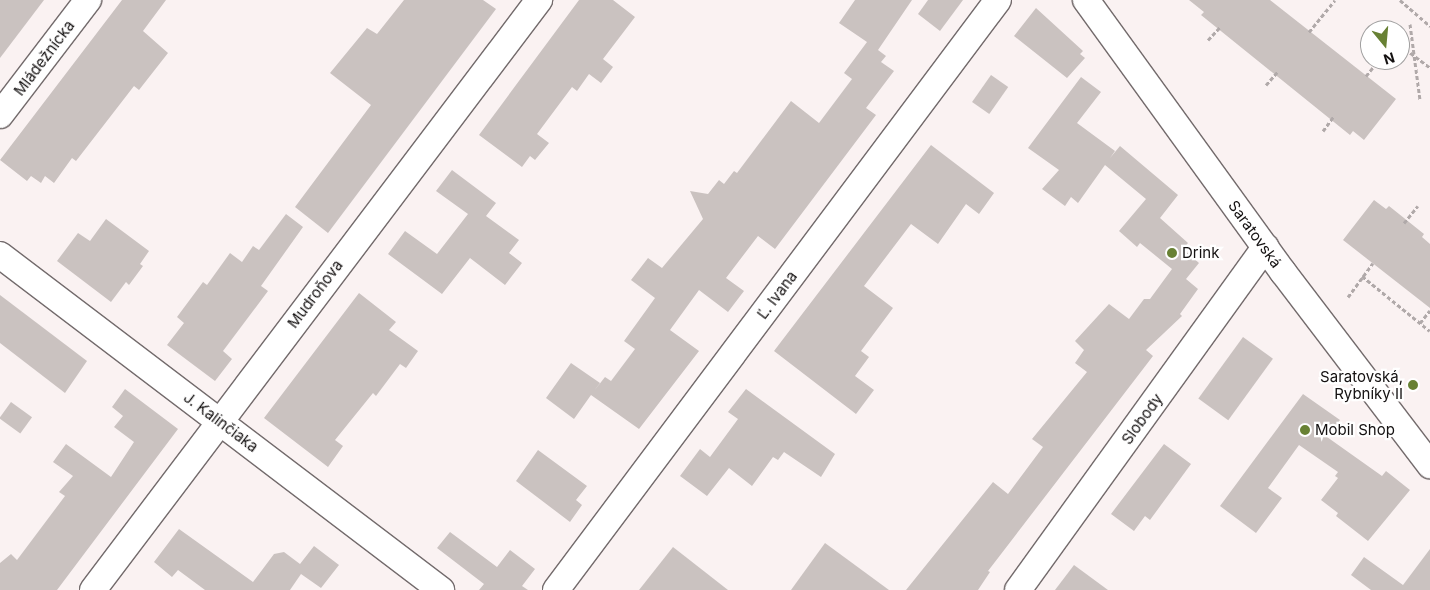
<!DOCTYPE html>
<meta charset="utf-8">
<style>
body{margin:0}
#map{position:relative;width:1430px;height:590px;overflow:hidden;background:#faf2f2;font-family:Inter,sans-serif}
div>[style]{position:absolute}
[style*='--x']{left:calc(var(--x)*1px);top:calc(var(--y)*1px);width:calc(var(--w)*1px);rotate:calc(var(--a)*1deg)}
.building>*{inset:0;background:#cac2c0;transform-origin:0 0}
.path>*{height:3px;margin-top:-1.5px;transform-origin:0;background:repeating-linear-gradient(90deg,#b0a9a9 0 4px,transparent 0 6.5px)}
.roads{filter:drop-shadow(1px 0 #736b6c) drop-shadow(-1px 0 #736b6c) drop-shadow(0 1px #736b6c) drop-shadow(0 -1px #736b6c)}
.minor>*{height:26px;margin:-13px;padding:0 13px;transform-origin:13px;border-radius:13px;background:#fff}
.dots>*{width:14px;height:14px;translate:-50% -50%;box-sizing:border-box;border:2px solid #fff;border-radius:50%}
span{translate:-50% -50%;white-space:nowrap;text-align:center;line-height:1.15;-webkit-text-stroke:4.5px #fff;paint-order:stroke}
.street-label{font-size:15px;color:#141111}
.poi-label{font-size:15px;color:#141111}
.left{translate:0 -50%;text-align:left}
.right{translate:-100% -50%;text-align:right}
.north{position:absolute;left:1360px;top:20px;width:50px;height:50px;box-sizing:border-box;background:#fff;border:1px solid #a1a0a0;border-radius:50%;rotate:163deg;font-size:14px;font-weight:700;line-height:20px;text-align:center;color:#141111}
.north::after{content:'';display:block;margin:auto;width:18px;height:22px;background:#688134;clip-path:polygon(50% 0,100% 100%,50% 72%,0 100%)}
</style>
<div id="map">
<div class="building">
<div style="clip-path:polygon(0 0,44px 0,0 58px)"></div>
<div style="clip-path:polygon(122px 0,166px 0,143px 31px,168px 53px,139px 90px,134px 86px,76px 161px,72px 158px,54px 183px,45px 176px,41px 183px,31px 176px,27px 181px,0 160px)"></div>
<div style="clip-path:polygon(404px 0,483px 0,496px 9px,328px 233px,295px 207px,371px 105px,330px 73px,367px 28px,377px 34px)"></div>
<div style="clip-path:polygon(579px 0,613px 0,635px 17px,603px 59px,613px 67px,601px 83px,589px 74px,577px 91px,572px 87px,537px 134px,549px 143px,535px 160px,530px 156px,522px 167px,479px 135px)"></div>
<div style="clip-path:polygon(855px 0,912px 0,878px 50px,886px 56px,881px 62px,894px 71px,866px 108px,876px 115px,775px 249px,758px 236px,726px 278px,744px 291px,728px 312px,699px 290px,670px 330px,699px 351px,639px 429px,591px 395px,574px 419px,546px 398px,571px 363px,600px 383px,594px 391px,605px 377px,611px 381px,635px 349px,624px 341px,655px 298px,631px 280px,648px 258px,662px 268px,703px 219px,690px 191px,708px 194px,719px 180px,724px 184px,734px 171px,737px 173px,791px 101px,819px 123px,852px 79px,844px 73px,867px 42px,839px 23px)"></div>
<div style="clip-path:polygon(928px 0,963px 0,940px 31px,918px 14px)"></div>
<div style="clip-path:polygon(1189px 0,1270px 0,1396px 99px,1364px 140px,1353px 131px,1350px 135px,1201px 15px,1204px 12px)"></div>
<div style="clip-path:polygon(1036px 8px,1083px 51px,1080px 54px,1085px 58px,1067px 78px,1014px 36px)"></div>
<div style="left:991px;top:75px;width:21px;height:33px;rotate:35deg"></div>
<div style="clip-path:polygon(1081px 77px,1101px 92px,1077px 123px,1115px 151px,1110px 158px,1120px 146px,1178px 195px,1160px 218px,1188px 243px,1183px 249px,1199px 263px,1186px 279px,1198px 289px,1180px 314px,1182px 316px,1146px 350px,1153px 356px,988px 571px,990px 572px,978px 590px,906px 590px,993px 482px,1008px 494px,1043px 447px,1032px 439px,1087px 372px,1075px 363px,1084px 350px,1075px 341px,1109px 304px,1129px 319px,1144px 299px,1150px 299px,1172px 269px,1140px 243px,1137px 247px,1119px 231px,1146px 199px,1105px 165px,1078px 203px,1071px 197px,1065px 206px,1042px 189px,1059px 170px,1028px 148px)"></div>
<div style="clip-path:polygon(931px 145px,994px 193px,979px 214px,966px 204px,938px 244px,911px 224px,864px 286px,893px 308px,861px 351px,869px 357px,855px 376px,874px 390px,856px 414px,774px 351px)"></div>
<div style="clip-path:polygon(452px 170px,496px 203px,486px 216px,519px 240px,509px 253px,522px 263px,505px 285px,470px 258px,442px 294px,388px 254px,405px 231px,437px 254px,468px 214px,436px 191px)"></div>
<div style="clip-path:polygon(1374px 200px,1386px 209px,1389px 206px,1424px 234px,1422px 237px,1430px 244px,1430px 308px,1343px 240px)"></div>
<div style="clip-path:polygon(286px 214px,303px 227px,261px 286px,268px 291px,223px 351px,232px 359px,215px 381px,167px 345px,184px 323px,177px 317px,203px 282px,207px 285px,230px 253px,242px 262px,253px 246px,259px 250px)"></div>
<div style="clip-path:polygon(106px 219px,149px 251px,140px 264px,143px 266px,129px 285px,126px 282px,111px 302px,57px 261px,78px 233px,90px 241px)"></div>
<div style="clip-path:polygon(359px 293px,396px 322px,389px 330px,418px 351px,406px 368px,400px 364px,376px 396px,373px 393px,335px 440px,343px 446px,328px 467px,264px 418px)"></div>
<div style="clip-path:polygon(0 295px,87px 361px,65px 393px,0 343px)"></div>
<div style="left:1243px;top:337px;width:37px;height:76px;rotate:36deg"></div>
<div style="clip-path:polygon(125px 389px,178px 429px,57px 590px,0 590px,0 563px,11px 554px,17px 560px,65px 496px,59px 492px,73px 476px,53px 462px,66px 444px,111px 477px,134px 442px,114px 427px,123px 416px,112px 407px)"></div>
<div style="clip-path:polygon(746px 389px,835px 454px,821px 477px,784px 452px,778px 460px,773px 457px,752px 486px,729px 468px,707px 496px,680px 476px,700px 449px,710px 457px,738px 419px,728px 412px)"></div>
<div style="clip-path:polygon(1303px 394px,1340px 420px,1327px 437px,1382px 476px,1386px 471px,1410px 490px,1368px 541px,1336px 516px,1338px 513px,1321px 500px,1338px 478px,1335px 476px,1338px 472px,1299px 445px,1268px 488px,1282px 498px,1256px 533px,1220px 506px)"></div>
<div style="left:11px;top:402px;width:26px;height:20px;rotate:36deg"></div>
<div style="clip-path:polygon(1164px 444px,1191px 464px,1150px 520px,1145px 516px,1134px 531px,1111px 514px)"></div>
<div style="clip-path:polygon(538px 450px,587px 486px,576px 500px,582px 505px,570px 522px,516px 481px)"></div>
<div style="clip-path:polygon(179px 529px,253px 582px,274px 554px,284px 552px,300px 564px,314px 546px,339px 565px,321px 588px,301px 574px,290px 590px,205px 590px,178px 570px,172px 577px,154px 562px)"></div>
<div style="clip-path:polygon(450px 532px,497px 567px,510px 550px,535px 569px,522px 586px,528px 590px,479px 590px,484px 584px,437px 548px)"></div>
<div style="clip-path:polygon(825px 543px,889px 590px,791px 590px)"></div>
<div style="clip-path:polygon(673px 547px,728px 590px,639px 590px)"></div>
<div style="clip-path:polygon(1430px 549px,1430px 590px,1371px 590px,1351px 575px,1364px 557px,1403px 585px)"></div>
<div style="clip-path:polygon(1074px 565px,1108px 590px,1055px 590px)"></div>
</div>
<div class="path">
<div style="--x:1400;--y:0;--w:40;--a:41"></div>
<div style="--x:1410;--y:24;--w:77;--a:82.5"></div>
<div style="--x:1309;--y:32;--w:41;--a:-50.9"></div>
<div style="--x:1208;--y:40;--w:19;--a:-47"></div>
<div style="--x:1400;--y:45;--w:38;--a:37"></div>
<div style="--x:1366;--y:76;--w:21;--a:-51"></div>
<div style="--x:1266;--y:85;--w:18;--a:-49"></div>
<div style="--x:1323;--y:131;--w:19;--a:-54"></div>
<div style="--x:1404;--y:223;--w:22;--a:-51"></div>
<div style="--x:1362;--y:276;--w:87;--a:39"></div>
<div style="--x:1348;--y:297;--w:42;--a:-53.7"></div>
<div style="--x:1420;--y:323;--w:16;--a:-52"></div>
</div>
<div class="roads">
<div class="minor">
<div style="--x:1086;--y:0;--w:336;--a:54.1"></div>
<div style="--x:1283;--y:272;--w:243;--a:52.7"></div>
<div style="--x:0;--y:115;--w:145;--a:-52.6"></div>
<div style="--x:0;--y:255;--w:554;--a:37.22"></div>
<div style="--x:93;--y:590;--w:740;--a:-52.91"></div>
<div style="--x:556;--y:590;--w:737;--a:-53.16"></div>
<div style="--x:1018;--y:590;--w:423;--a:-54.2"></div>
</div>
</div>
<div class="dots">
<div style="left:1172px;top:253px;background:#688134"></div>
<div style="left:1413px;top:385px;background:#688134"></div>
<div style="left:1305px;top:430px;background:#688134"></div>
</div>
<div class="street-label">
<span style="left:44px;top:58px;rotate:-53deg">Mládežnícka</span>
<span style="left:1255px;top:234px;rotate:54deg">Saratovská</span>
<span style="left:315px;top:294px;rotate:-53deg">Mudroňova</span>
<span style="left:777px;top:295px;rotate:-53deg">Ľ. Ivana</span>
<span style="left:1142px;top:419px;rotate:-54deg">Slobody</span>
<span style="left:221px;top:422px;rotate:37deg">J. Kalinčiaka</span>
</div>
<div class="poi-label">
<span class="left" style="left:1182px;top:253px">Drink</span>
<span class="right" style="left:1403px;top:385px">Saratovská,<br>Rybníky II</span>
<span class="left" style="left:1315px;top:430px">Mobil Shop</span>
</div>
<div class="north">N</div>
</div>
